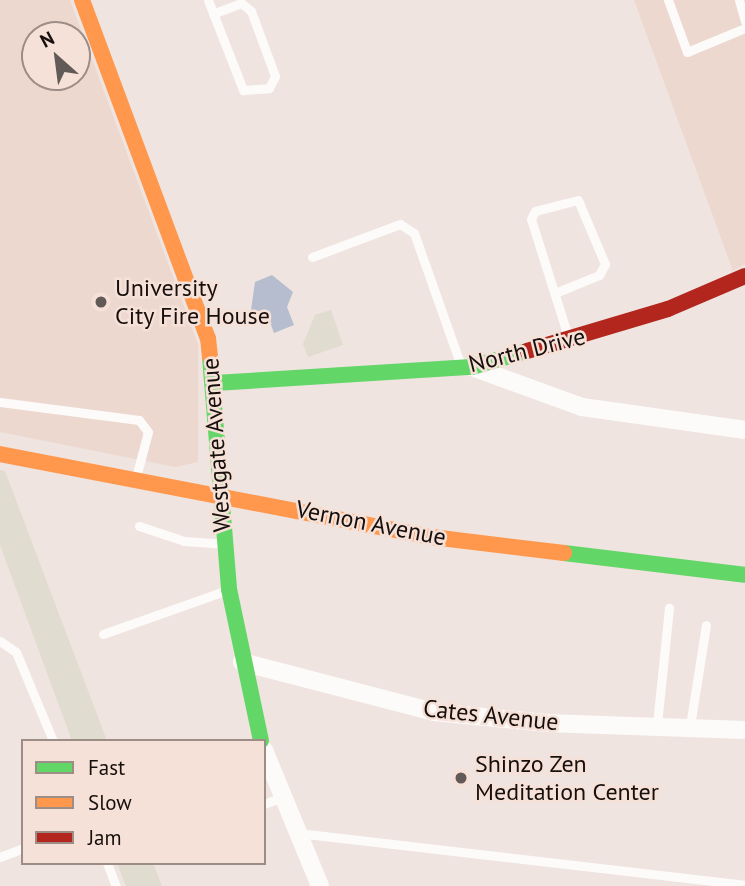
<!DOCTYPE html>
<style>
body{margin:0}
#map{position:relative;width:745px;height:886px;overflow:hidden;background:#efe4df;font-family:"PT Sans",sans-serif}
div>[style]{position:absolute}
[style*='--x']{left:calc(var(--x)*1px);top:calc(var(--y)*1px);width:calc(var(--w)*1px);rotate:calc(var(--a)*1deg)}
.built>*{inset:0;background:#edd8cf}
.green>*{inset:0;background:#e0dccf}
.water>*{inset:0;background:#b5bdce}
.lane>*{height:9px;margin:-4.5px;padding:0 4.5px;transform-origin:4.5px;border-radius:4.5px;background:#fdfbfa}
.street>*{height:18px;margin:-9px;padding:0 9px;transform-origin:9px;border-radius:9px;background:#fdfbfa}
.fast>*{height:16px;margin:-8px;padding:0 8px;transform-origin:8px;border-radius:8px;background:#63d668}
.slow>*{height:16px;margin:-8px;padding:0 8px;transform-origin:8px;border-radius:8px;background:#ff974d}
.jam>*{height:16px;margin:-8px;padding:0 8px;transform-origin:8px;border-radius:8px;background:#b3261e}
.dots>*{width:19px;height:19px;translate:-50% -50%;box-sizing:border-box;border:4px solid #f6e1d8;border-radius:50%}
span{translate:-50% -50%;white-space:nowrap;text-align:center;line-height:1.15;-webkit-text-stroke:5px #f6e1d8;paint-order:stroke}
.poi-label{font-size:24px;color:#160f0c}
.left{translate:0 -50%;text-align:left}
.street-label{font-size:24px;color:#160f0c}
.legend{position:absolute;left:21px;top:739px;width:245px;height:126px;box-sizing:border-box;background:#f6e1d8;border:2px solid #9c8d86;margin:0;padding:9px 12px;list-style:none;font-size:21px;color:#160f0c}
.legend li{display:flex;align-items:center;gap:14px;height:35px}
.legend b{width:35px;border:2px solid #9c8d86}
.north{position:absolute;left:21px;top:21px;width:70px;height:70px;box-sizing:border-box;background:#f6e1d8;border:2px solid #9c8d86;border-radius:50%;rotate:332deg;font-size:19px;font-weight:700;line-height:28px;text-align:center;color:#160f0c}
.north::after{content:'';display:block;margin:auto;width:24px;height:32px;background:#625a56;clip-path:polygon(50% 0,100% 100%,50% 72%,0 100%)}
</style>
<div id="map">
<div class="built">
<div style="clip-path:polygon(evenodd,0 0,70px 0,198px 344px,198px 462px,175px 467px,0 432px,0 0,35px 35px,77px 35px,77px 77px,35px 77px,35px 35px)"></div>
<div style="clip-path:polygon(634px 0,745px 0,745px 264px,733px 271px)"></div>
</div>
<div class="green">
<div style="clip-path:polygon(331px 310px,343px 345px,308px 357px,303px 344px,315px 315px)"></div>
<div style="clip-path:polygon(0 470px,5px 471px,107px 741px,72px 741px,0 545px)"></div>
<div style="clip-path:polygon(117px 863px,153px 863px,162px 886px,126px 886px)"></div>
</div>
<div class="water">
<div style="clip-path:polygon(272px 275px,293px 292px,287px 307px,294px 325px,274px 333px,267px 314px,251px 310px,255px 282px)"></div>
</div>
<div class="lane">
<div style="--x:208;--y:0;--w:97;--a:68.7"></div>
<div style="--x:243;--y:90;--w:26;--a:-4"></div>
<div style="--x:269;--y:88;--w:13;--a:-63"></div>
<div style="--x:275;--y:76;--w:69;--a:-110.3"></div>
<div style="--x:251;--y:11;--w:13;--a:-141"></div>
<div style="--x:241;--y:3;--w:30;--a:159"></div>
<div style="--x:668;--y:0;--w:55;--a:69.9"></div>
<div style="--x:687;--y:52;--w:63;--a:-22.5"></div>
<div style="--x:739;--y:0;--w:22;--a:74"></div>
<div style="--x:312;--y:257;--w:94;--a:-20.6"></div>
<div style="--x:400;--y:224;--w:17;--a:33"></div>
<div style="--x:414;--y:233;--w:141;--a:70.5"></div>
<div style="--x:555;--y:293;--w:48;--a:-22.2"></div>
<div style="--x:599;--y:275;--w:13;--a:-61"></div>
<div style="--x:605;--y:264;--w:69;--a:-112.9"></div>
<div style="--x:578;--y:200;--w:44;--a:165.7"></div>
<div style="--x:535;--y:211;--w:9;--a:117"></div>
<div style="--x:531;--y:219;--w:123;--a:72.5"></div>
<div style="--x:0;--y:402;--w:140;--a:7.4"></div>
<div style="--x:139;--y:420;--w:15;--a:53"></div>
<div style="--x:148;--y:432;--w:47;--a:104.9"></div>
<div style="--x:139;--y:526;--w:47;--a:18.4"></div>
<div style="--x:184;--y:541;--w:39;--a:4"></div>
<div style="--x:103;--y:634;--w:132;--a:-19.5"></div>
<div style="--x:0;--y:641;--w:19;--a:35"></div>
<div style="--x:16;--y:652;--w:96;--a:67.4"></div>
<div style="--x:657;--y:724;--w:117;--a:-84.1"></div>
<div style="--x:690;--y:726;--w:102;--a:-81"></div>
<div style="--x:264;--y:804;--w:19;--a:-21"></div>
<div style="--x:298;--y:833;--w:450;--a:6.6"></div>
<div style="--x:0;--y:857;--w:25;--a:-21"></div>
<div style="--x:107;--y:863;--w:25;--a:69"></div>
</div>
<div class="street">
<div style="--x:472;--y:367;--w:117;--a:20"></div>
<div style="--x:582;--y:407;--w:165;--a:8"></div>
<div style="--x:242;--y:662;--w:198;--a:14.6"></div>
<div style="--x:434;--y:712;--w:113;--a:5.6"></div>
<div style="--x:546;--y:723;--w:199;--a:2"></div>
<div style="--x:264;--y:750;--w:147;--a:67.6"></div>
</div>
<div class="fast">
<div style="--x:210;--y:357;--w:233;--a:85.3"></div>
<div style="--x:229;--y:589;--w:155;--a:78.1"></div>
<div style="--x:215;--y:383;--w:257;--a:-3.6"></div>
<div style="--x:472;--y:367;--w:57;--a:-16.2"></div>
<div style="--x:564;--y:553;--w:182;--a:6.9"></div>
</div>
<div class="slow">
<div style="--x:82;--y:0;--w:361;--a:69.6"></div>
<div style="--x:208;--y:338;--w:19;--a:84"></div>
<div style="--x:0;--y:454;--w:440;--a:10.9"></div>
<div style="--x:432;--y:537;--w:133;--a:6.9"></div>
</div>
<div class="jam">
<div style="--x:527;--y:351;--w:147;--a:-16.6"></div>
<div style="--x:668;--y:309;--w:84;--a:-23.2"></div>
</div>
<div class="dots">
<div style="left:101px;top:302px;background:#625a56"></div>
<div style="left:461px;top:778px;background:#625a56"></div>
</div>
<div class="poi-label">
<span class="left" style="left:115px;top:302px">University<br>City Fire House</span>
<span class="left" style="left:475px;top:778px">Shinzo Zen<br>Meditation Center</span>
</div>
<div class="street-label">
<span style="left:527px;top:350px;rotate:-14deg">North Drive</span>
<span style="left:216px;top:445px;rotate:-94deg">Westgate Avenue</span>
<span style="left:371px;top:523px;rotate:11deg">Vernon Avenue</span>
<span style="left:491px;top:715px;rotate:6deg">Cates Avenue</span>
</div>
<ul class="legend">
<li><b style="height:9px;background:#63d668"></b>Fast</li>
<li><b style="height:9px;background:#ff974d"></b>Slow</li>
<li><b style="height:9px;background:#b3261e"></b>Jam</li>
</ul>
<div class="north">N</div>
</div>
